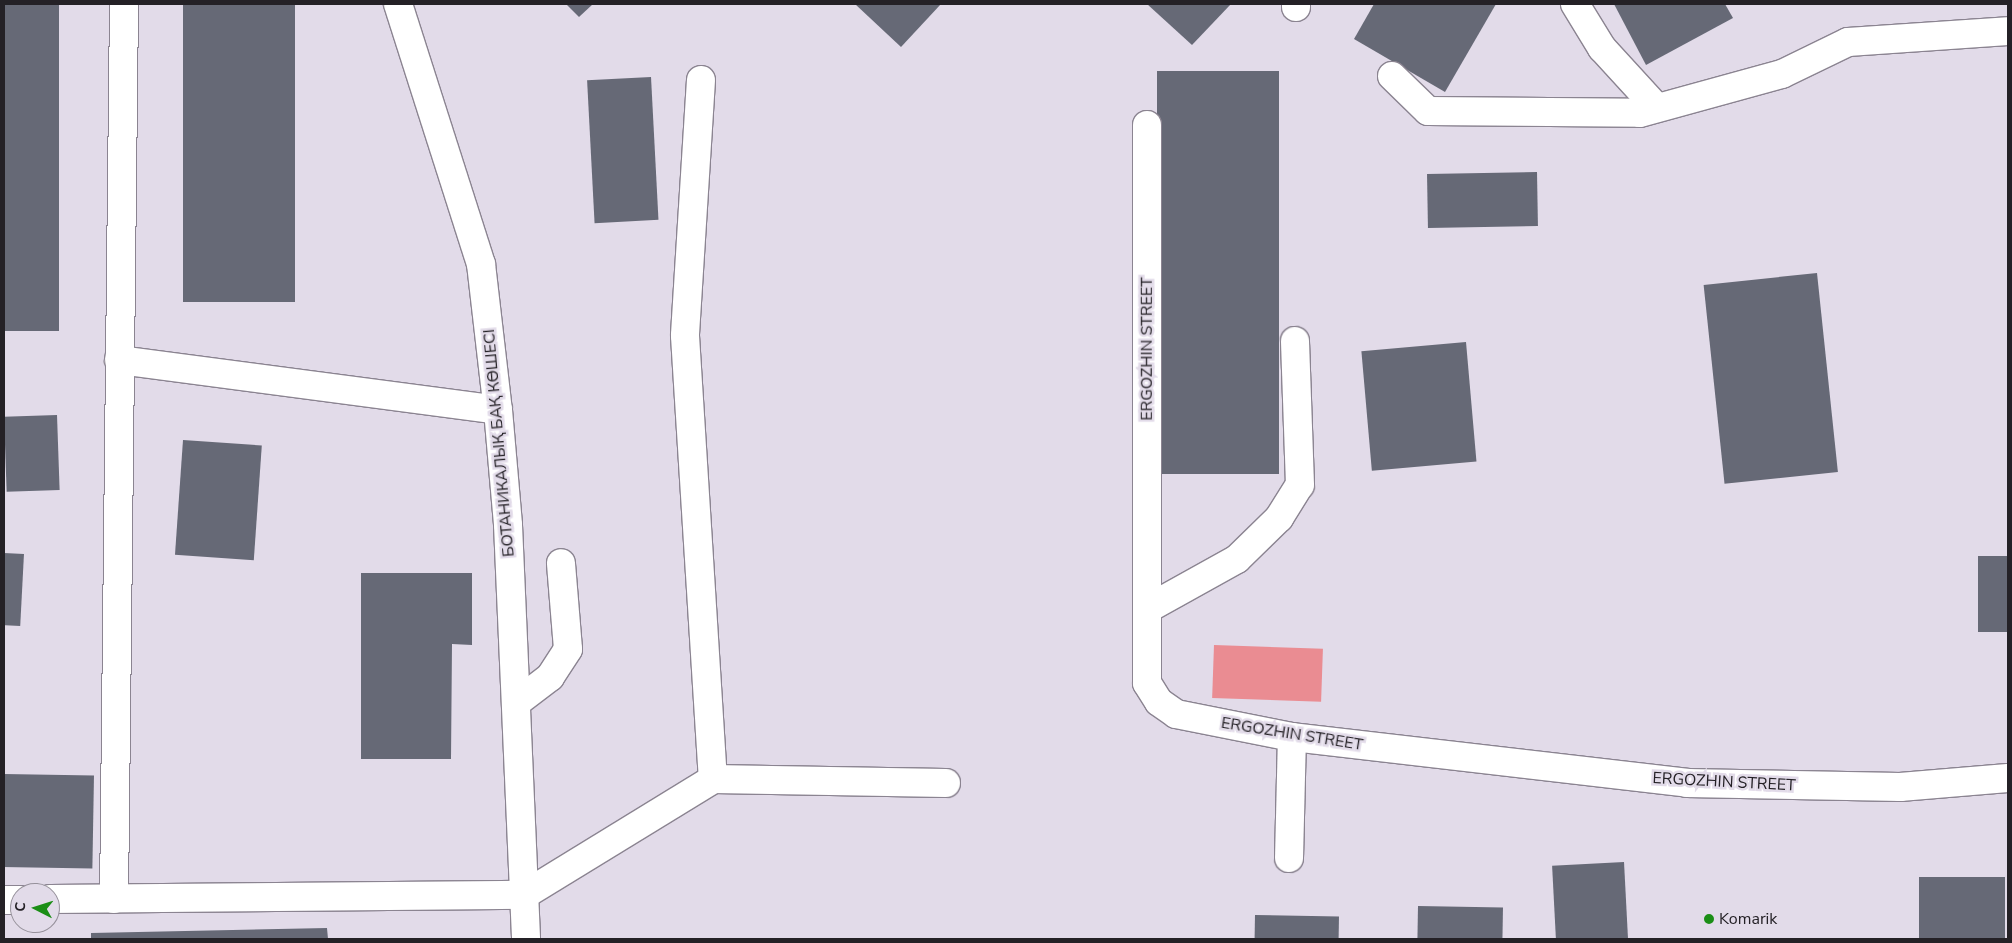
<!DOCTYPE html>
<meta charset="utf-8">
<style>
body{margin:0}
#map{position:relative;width:2012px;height:943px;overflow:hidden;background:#e2dbe9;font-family:"Nunito Sans",sans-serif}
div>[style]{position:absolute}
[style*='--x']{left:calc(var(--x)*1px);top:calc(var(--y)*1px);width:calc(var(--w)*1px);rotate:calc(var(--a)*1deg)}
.green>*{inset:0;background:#ea8c92;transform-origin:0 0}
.building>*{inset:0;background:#666976;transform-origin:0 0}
.roads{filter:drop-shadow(1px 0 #8b8491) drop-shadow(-1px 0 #8b8491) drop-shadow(0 1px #8b8491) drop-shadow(0 -1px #8b8491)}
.minor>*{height:28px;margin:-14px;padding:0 14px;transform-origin:14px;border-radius:14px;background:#fff}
.dots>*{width:14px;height:14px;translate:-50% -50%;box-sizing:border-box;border:2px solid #e2dbe9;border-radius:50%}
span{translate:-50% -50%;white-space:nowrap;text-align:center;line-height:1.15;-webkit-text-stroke:5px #e2dbe9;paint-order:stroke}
.street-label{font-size:16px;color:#242126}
.poi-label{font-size:16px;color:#242126}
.left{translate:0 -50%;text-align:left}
.frame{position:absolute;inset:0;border:5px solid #242126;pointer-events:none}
.north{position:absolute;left:10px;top:883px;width:50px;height:50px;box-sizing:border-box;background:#e2dbe9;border:1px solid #96919b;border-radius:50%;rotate:275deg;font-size:14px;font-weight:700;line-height:20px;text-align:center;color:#242126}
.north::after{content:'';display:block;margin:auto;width:18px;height:22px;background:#1b8e16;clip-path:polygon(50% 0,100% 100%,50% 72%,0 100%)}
</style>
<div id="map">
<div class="green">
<div style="left:1214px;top:645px;width:109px;height:53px;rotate:2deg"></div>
</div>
<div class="building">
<div style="left:4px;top:4px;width:55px;height:327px"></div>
<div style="left:183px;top:4px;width:112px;height:298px"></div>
<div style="clip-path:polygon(566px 4px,593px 4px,579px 17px)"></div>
<div style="clip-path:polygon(855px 4px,941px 4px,901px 47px)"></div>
<div style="clip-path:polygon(1147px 4px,1231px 4px,1192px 45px)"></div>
<div style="clip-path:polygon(1374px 4px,1496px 4px,1445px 92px,1354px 39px)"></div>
<div style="clip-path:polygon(1614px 4px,1725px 4px,1733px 18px,1646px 65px)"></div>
<div style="left:1279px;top:71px;width:403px;height:122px;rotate:90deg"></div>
<div style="left:651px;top:77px;width:143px;height:64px;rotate:87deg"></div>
<div style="left:1537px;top:172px;width:54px;height:110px;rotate:89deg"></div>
<div style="left:1817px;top:273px;width:200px;height:114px;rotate:84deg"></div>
<div style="left:1466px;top:342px;width:120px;height:105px;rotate:85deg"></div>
<div style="left:57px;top:415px;width:75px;height:53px;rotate:88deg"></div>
<div style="left:183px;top:440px;width:79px;height:115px;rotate:4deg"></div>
<div style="left:4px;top:553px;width:20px;height:72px;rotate:3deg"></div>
<div style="left:2008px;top:556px;width:76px;height:30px;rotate:90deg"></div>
<div style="clip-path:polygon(361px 573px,472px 573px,472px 645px,452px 644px,451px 759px,361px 759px)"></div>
<div style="left:4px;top:774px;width:90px;height:93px;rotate:1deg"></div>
<div style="left:1624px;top:862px;width:77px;height:72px;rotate:87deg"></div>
<div style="left:1919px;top:877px;width:86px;height:62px"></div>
<div style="left:1418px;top:906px;width:85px;height:33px;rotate:1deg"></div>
<div style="left:1255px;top:915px;width:84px;height:24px;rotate:1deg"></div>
<div style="clip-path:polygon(327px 928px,328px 939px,91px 939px,91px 933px)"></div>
</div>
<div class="roads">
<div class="minor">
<div style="--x:398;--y:4;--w:273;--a:72.3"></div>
<div style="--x:481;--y:264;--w:147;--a:83.4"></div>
<div style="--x:498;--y:410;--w:115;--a:85"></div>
<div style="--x:508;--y:525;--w:414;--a:87.5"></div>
<div style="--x:1575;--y:4;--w:52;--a:58.5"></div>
<div style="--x:1602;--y:48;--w:81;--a:47.5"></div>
<div style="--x:1296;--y:7;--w:3;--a:-90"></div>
<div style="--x:1392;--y:76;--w:50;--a:44.2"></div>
<div style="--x:1428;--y:111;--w:212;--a:0.5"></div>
<div style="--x:1640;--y:113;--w:147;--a:-15.4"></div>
<div style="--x:1782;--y:74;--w:73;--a:-25.9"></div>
<div style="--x:1848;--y:42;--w:160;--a:-3.9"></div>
<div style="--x:701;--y:80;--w:256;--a:93.6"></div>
<div style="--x:685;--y:336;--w:444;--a:86.4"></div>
<div style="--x:1147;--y:125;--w:558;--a:90"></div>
<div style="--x:1147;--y:683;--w:22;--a:58"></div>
<div style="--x:1159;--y:702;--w:21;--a:35"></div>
<div style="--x:1176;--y:714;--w:118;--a:11.2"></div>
<div style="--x:1292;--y:737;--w:398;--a:6.6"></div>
<div style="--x:1687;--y:783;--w:213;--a:1.1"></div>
<div style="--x:1900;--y:787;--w:108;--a:-4.8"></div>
<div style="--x:119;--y:360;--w:382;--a:7.5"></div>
<div style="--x:1147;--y:609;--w:103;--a:-29.1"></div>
<div style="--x:1237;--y:559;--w:59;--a:-44.3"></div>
<div style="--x:1279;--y:518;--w:39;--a:-58"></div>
<div style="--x:1300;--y:485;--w:144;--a:-92"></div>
<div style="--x:516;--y:703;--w:43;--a:-37.4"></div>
<div style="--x:550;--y:677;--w:33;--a:-57"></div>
<div style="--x:568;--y:649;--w:86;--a:-94.7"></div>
<div style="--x:1289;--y:858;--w:121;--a:-88.6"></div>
<div style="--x:50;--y:899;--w:474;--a:-0.5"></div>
<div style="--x:524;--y:895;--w:222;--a:-31.5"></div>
<div style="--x:713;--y:779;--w:233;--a:1"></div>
<div style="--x:114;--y:899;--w:895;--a:-89.36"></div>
<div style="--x:4;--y:900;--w:16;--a:0"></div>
</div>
</div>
<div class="dots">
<div style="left:1709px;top:919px;background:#1b8e16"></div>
</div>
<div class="street-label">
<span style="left:1147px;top:349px;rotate:-90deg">ERGOZHIN STREET</span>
<span style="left:499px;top:443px;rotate:-95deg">БОТАНИКАЛЫҚ БАҚ КӨШЕСІ</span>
<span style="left:1292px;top:734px;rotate:9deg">ERGOZHIN STREET</span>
<span style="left:1724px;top:782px;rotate:3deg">ERGOZHIN STREET</span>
</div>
<div class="poi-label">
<span class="left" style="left:1719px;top:919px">Komarik</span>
</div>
<div class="frame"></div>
<div class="north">С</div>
</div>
